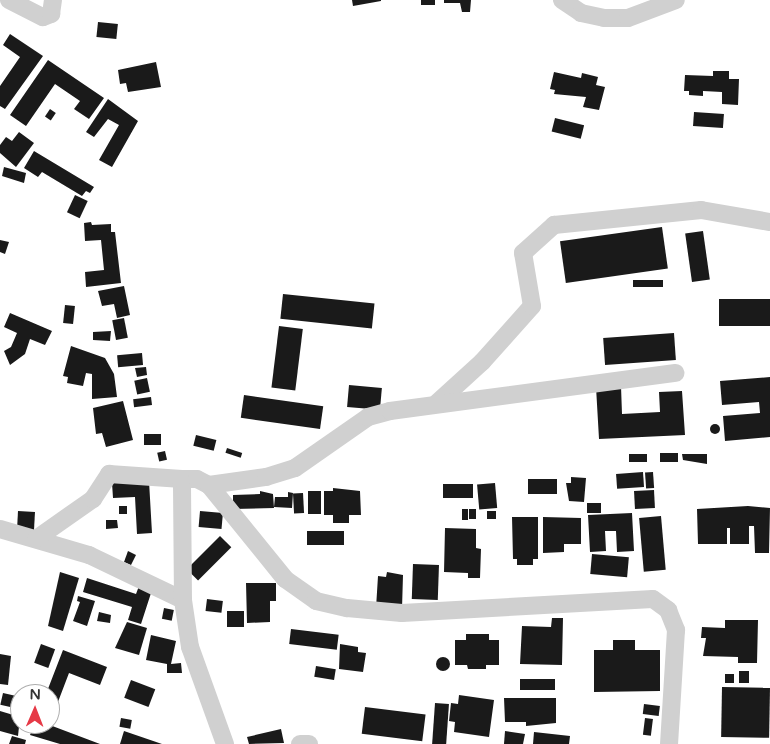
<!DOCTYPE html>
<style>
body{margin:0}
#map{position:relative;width:770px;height:744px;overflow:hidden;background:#fff;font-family:"Varela Round",sans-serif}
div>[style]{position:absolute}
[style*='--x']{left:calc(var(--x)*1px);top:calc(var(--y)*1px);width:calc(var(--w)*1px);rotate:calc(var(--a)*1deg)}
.building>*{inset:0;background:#1a1a1a;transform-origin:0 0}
.round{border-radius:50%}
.street>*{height:18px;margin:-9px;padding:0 9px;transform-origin:9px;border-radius:9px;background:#d0d0d0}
span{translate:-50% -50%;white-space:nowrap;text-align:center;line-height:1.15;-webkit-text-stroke:5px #fff;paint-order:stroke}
.north{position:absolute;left:10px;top:684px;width:50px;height:50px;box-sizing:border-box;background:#fff;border:1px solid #adadad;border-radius:50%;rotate:1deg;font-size:14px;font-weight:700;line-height:20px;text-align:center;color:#333}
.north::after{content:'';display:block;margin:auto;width:18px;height:22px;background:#e63946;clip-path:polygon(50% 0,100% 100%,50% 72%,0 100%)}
</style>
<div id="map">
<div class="building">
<div style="clip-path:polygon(352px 0,381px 0,381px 1px,353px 6px)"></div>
<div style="left:421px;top:0;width:14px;height:5px"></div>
<div style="clip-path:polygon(444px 0,471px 0,470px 12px,462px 12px,460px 3px,444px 3px)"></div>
<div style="left:98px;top:22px;width:20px;height:15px;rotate:6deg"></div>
<div style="clip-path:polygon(10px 34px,43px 56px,5px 109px,0 106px,0 86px,20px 57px,3px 45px)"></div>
<div style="clip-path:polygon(48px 60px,104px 98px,89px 119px,74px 109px,80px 101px,55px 84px,26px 126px,10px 115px)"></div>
<div style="clip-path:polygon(156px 62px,161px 87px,128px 92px,126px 83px,120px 84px,118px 70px)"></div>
<div style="clip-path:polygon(713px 71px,729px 71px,729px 79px,739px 79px,738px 105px,722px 104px,722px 92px,703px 91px,703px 96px,689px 95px,689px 91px,684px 91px,685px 75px,713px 76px)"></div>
<div style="clip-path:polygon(554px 72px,581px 78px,582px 73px,598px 77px,596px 85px,605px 87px,599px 110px,583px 107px,586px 97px,554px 94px,555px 90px,550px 89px)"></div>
<div style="clip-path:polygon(108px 99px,138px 121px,112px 167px,99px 160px,119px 125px,108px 119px,94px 137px,86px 132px)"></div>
<div style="left:50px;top:109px;width:7px;height:9px;rotate:34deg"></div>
<div style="left:694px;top:112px;width:30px;height:14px;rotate:4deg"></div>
<div style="left:555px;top:118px;width:30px;height:14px;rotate:14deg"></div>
<div style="clip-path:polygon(19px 132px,34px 143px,16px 167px,0 153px,0 145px,6px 137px,12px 141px)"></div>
<div style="clip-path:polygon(34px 151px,94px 187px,90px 193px,86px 191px,82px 196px,42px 172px,38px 177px,24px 168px)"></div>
<div style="clip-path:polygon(4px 167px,26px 173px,24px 183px,2px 176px)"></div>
<div style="left:75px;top:195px;width:14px;height:19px;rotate:25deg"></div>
<div style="clip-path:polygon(91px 222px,92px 225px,111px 224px,111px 232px,115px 232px,121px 283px,86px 287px,85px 272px,104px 270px,101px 240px,85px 241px,84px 223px)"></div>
<div style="left:662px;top:227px;width:42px;height:103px;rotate:82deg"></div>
<div style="left:703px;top:231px;width:49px;height:18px;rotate:82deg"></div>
<div style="clip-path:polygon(0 240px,9px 242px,5px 254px,0 252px)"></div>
<div style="left:663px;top:280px;width:7px;height:30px;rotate:90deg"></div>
<div style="clip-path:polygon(124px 286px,130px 315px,117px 318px,114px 304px,102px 306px,98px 291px)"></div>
<div style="left:283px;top:294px;width:92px;height:25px;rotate:6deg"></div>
<div style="left:770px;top:299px;width:27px;height:51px;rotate:90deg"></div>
<div style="left:65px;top:305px;width:10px;height:18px;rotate:6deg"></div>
<div style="clip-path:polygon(10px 313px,52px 331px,45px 345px,30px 339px,25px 354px,10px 365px,4px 351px,11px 347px,17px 333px,4px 327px)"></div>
<div style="left:124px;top:318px;width:20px;height:12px;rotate:79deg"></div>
<div style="left:279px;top:326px;width:24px;height:62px;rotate:7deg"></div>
<div style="clip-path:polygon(111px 331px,110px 341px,93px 340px,93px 332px)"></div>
<div style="left:674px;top:333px;width:27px;height:71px;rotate:86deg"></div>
<div style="clip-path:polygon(71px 346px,105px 358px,114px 374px,117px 397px,92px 399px,92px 374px,86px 373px,83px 386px,67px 383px,68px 377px,63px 376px)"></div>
<div style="left:142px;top:353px;width:12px;height:25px;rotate:85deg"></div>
<div style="clip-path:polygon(146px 367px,147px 375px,137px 377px,135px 368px)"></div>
<div style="clip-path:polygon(770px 377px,770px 437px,725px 441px,723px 416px,760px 413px,759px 402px,722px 405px,720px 381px)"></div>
<div style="left:147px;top:378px;width:14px;height:13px;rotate:78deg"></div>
<div style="left:349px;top:385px;width:33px;height:22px;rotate:5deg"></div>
<div style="clip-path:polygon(621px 386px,622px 414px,660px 412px,659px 392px,682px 391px,685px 435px,599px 439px,596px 387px)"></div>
<div style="left:244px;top:395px;width:80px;height:23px;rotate:8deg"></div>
<div style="left:151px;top:397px;width:8px;height:18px;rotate:83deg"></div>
<div style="clip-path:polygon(123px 401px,133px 440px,106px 447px,102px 433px,96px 434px,93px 408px)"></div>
<div class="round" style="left:710px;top:424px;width:10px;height:10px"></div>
<div style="left:161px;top:434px;width:11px;height:17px;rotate:90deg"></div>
<div style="left:196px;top:435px;width:21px;height:11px;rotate:14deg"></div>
<div style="left:227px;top:448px;width:16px;height:5px;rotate:18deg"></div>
<div style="left:165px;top:451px;width:9px;height:8px;rotate:77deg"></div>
<div style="left:678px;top:453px;width:9px;height:18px;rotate:90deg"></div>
<div style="left:647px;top:454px;width:8px;height:18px;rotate:90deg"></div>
<div style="clip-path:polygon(682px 454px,707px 454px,707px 464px,683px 460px)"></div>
<div style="left:643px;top:472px;width:15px;height:27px;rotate:86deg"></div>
<div style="left:653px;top:472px;width:16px;height:8px;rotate:86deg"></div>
<div style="clip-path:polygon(571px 477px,586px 478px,584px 502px,569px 501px,566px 483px,571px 483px)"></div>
<div style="left:528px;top:479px;width:29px;height:15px"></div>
<div style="clip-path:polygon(149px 481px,152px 533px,137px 534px,135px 497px,113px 498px,112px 483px)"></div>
<div style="left:495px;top:483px;width:25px;height:18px;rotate:85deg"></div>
<div style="left:473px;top:484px;width:14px;height:30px;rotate:90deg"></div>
<div style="clip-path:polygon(333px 488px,360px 491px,361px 515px,349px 515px,349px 523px,333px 523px,333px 515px,324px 515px,324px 491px,333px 491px)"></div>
<div style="left:654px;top:490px;width:18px;height:20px;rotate:87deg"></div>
<div style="clip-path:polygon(260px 491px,273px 494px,274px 508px,233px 509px,233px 495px,260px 494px)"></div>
<div style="left:308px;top:491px;width:13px;height:23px"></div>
<div style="clip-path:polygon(288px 492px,293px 493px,292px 508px,274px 507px,275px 497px,288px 497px)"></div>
<div style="left:303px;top:493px;width:20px;height:10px;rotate:87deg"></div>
<div style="left:587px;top:503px;width:14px;height:10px"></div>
<div style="left:119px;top:506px;width:8px;height:8px"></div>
<div style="clip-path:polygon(748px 506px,770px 508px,769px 553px,755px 553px,754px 526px,749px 526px,749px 544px,730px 544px,730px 528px,727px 528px,727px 544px,698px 544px,697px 509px)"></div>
<div style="left:462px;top:509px;width:6px;height:11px"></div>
<div style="left:469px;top:509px;width:7px;height:10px"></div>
<div style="left:18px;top:511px;width:17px;height:23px;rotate:3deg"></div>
<div style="left:200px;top:511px;width:23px;height:16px;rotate:5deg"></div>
<div style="left:487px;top:511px;width:9px;height:8px"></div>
<div style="clip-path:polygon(632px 513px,634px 551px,617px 552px,616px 531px,605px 531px,606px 551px,590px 552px,588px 515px)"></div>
<div style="left:661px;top:516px;width:54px;height:22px;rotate:85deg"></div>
<div style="clip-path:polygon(512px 517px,538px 517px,538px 559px,533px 559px,533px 565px,517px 565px,517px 559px,513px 559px)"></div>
<div style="clip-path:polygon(543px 517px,581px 518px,581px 544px,564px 544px,564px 552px,543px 553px)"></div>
<div style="clip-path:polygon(106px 520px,117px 520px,118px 528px,106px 529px)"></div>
<div style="clip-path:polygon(445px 528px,476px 529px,476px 548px,481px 549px,480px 578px,468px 578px,468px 573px,444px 572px)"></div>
<div style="left:344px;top:531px;width:14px;height:37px;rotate:90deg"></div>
<div style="left:220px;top:536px;width:16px;height:47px;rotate:45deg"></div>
<div style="clip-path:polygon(128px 551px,136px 555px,131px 565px,124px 562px)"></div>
<div style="left:592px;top:554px;width:37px;height:20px;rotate:5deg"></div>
<div style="left:413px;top:564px;width:26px;height:35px;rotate:2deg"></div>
<div style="clip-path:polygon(60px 572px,79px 578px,63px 631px,48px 626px)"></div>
<div style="clip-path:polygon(387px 572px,403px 575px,402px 609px,376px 608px,378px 576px,386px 577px)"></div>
<div style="clip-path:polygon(87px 578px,136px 594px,139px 586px,152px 590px,141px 624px,128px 620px,132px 607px,83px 592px)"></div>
<div style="clip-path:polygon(246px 583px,276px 583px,276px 601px,270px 601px,270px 622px,247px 623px)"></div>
<div style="clip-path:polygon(78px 596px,95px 601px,87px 626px,73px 621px,80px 602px,77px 601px)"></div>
<div style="left:207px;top:599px;width:16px;height:12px;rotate:7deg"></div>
<div style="left:164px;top:608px;width:10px;height:11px;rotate:11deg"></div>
<div style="left:227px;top:611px;width:17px;height:16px"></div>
<div style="clip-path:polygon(99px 612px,111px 615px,110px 623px,97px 621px)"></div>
<div style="clip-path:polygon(552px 618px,563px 618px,562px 665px,520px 664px,522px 626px,551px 627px)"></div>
<div style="clip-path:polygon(725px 620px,758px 620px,757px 663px,738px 663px,738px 657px,703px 656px,706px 638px,701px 638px,702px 627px,725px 628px)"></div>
<div style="clip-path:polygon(127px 622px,147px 628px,139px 655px,115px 648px)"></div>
<div style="left:291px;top:629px;width:48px;height:15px;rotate:7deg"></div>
<div style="clip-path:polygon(466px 634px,489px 634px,489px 640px,499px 640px,499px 665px,486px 665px,486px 669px,468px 669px,467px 665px,455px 665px,455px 640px,466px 640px)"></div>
<div style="clip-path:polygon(151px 635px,176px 641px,171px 664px,181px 663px,182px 673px,167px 673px,167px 664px,146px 660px)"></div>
<div style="clip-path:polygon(613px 640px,635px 640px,635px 650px,660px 650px,660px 691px,594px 692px,594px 650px,613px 650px)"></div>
<div style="left:41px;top:644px;width:15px;height:20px;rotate:20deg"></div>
<div style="clip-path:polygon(340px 644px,358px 647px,358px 652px,366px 653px,363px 672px,339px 669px)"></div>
<div style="clip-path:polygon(63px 650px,107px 667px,100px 685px,69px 673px,53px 715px,50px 713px,50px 694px,46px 694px)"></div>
<div style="clip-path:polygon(0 654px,11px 656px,8px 685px,0 684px)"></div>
<div class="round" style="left:436px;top:657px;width:14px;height:14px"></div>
<div style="left:316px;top:666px;width:20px;height:11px;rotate:9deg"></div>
<div style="left:739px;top:671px;width:10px;height:12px"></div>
<div style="left:725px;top:674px;width:9px;height:9px"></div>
<div style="left:520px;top:679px;width:35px;height:11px"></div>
<div style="left:131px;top:680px;width:26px;height:19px;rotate:21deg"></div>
<div style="left:722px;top:687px;width:48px;height:50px;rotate:1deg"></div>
<div style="left:3px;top:693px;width:17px;height:12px;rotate:13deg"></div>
<div style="clip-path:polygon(459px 695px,494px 700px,489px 737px,454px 732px,455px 722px,449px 721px,451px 703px,458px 704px)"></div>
<div style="clip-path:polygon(504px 698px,556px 698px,556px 723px,526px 726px,526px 722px,505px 722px)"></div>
<div style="left:435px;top:703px;width:14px;height:41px;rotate:4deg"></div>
<div style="left:644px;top:704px;width:16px;height:10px;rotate:7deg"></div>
<div style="left:365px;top:707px;width:61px;height:27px;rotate:7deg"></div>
<div style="clip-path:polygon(0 711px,20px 717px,18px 736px,0 731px)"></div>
<div style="left:121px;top:718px;width:11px;height:9px;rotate:10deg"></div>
<div style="left:645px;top:718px;width:8px;height:17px;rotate:7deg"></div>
<div style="clip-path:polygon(44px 724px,47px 724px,100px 744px,60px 744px,30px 735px,34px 725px,43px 728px)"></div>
<div style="clip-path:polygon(281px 729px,284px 743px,249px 744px,247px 737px)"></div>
<div style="clip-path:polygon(124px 731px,162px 744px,120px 744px)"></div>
<div style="clip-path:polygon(505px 731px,525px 734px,523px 744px,504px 744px)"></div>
<div style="clip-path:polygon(534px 732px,570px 736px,569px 744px,533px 744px)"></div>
<div style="clip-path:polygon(12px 736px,26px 740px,25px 744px,9px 744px)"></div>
</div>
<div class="street">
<div style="--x:9;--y:0;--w:38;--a:27"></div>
<div style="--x:43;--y:17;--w:9;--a:-21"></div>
<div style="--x:51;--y:14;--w:14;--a:-82"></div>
<div style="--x:562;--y:0;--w:23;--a:34"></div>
<div style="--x:581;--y:13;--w:24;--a:12"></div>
<div style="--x:604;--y:18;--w:24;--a:0"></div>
<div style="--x:628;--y:18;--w:51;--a:-20.6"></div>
<div style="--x:437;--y:403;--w:61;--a:-42.3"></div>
<div style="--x:482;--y:362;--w:75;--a:-48.2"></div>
<div style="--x:532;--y:306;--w:54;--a:-99.6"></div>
<div style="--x:523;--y:253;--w:42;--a:-42.1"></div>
<div style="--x:554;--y:225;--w:148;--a:-5.8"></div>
<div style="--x:701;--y:210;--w:70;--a:9.9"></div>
<div style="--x:209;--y:485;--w:121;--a:51"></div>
<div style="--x:285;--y:579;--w:38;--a:35"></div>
<div style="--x:316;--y:601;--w:32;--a:13"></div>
<div style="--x:347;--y:608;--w:55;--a:5.2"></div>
<div style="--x:402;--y:613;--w:251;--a:-3.2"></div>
<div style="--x:653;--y:599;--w:19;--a:36"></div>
<div style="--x:668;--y:610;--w:22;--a:68"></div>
<div style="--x:676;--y:630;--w:114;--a:93.5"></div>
<div style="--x:0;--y:529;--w:93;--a:16.3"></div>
<div style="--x:89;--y:555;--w:104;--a:25.6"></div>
<div style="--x:36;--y:539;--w:70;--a:-35.1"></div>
<div style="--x:93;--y:499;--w:30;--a:-57"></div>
<div style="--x:109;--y:474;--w:73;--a:3.9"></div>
<div style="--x:225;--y:744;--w:103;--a:-109.8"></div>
<div style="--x:190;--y:647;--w:48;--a:-98.5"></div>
<div style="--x:183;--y:600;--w:121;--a:-90.5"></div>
<div style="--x:182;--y:479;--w:15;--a:0"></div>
<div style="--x:197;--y:479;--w:13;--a:27"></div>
<div style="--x:209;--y:485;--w:58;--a:-8"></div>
<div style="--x:266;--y:477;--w:30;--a:-17"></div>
<div style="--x:295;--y:468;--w:89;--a:-34.9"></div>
<div style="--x:368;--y:417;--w:23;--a:-15"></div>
<div style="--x:390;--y:411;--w:288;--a:-7.6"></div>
<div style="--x:300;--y:744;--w:9;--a:0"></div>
</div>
<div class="north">N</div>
</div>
